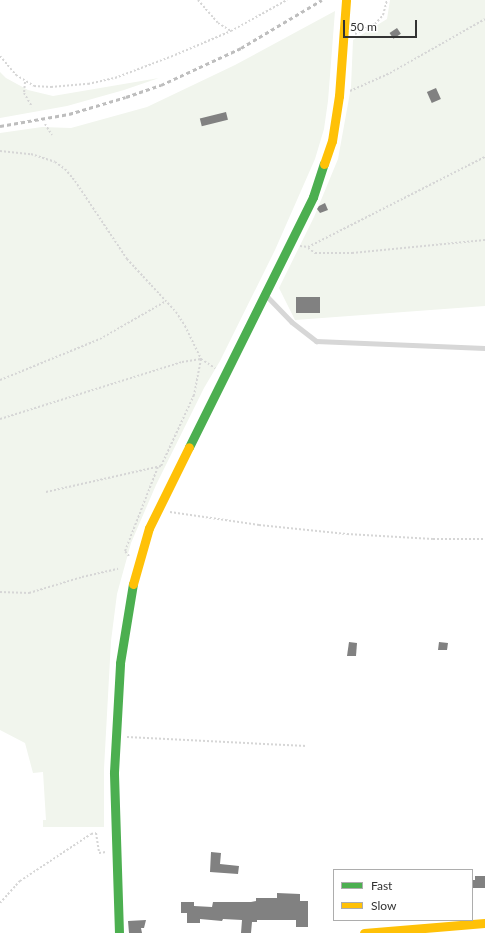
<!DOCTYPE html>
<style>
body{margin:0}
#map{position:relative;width:485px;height:933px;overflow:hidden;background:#fff;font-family:Lato,sans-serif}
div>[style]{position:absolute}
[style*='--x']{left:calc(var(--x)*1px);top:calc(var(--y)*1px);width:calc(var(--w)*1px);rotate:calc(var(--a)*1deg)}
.green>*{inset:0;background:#f1f5ed}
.building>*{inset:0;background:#818181;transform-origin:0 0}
.path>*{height:2px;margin-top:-1px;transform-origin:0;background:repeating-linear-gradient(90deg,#d6d6d6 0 2px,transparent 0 4px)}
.lane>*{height:4.5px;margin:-2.25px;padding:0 2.25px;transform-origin:2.25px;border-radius:2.25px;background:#d7d7d7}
.fast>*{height:9px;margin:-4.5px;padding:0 4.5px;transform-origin:4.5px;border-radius:4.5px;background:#4caf50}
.slow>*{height:9px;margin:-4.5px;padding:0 4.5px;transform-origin:4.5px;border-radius:4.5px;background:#ffc107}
.rail>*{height:3px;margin-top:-1.5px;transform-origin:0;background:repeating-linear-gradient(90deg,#bebebe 0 4px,transparent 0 7px)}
span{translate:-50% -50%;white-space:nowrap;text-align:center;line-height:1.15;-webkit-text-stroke:4px #fff;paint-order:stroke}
.legend{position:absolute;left:333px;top:869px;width:140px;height:52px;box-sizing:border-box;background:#fff;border:1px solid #adadad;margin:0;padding:5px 7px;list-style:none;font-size:12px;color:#333}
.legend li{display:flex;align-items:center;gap:8px;height:20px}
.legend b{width:20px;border:1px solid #adadad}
.scale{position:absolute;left:343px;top:20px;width:74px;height:18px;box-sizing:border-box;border:2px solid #333;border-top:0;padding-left:5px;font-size:12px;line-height:14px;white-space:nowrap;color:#333;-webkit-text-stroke:3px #fff;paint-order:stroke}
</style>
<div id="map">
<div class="green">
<div style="clip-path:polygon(390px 0,485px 0,485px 306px,295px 320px,279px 288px,314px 217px,338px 159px,351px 87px,353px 40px,387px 19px)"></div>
<div style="clip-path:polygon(335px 11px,328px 101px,324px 129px,315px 159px,275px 250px,220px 361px,204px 388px,156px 485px,131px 543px,117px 594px,111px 641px,104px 769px,104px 827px,43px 827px,43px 820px,46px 820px,43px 772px,33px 773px,25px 743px,0 730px,0 133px,42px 127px,71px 128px,147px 107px,235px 65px)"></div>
<div style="clip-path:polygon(0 72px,6px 78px,28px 90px,53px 96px,159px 78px,124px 90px,67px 106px,0 118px)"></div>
</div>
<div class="building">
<div style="left:397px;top:28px;width:7px;height:9px;rotate:56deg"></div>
<div style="left:436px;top:88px;width:12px;height:10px;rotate:66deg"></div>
<div style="left:226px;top:112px;width:8px;height:27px;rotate:76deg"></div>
<div style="clip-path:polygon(325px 203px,328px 210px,320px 213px,317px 209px,319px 206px)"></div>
<div style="left:296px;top:297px;width:24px;height:16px"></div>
<div style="clip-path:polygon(349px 642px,357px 643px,356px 656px,347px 656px)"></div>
<div style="clip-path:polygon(439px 642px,448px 643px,447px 650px,438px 650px)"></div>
<div style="clip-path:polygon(211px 852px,221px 853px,220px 864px,239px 866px,238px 874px,210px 872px)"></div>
<div style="clip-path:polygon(475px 876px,485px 876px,485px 888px,472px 888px,472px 880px,475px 880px)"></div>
<div style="clip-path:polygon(277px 893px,300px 894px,300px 901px,308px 901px,308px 927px,296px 927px,296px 920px,257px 920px,257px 922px,252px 922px,251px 933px,241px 933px,242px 920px,223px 919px,222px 921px,200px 919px,200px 923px,187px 923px,187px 913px,181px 913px,181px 902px,194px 902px,194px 906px,212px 907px,213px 902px,251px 902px,256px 901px,256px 898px,277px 898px)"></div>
<div style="clip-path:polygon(146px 920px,144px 928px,141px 928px,142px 933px,129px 933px,128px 921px)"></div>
</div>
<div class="path">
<div style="--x:198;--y:0;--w:30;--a:49"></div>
<div style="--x:218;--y:23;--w:15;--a:32"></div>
<div style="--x:355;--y:34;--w:22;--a:-27"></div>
<div style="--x:375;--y:24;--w:12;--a:-48"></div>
<div style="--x:383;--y:15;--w:16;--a:-75"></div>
<div style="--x:0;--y:56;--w:25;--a:50"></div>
<div style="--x:16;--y:75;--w:21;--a:31"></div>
<div style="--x:34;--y:86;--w:17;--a:3"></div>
<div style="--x:51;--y:87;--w:37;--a:-5"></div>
<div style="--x:88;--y:84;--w:28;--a:-13"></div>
<div style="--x:115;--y:78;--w:64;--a:-21"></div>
<div style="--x:175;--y:55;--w:61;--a:-23.2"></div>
<div style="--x:231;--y:31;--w:64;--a:-29"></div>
<div style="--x:25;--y:82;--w:11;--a:95"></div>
<div style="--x:24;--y:93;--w:16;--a:60"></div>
<div style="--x:350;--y:91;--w:44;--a:-24.2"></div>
<div style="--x:390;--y:73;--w:109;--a:-29.6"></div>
<div style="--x:45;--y:124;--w:13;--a:58"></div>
<div style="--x:0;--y:151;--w:31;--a:6"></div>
<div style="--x:31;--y:154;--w:25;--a:18"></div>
<div style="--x:55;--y:162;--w:12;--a:35"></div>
<div style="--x:65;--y:169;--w:16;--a:50"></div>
<div style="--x:75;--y:181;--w:94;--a:56.3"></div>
<div style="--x:127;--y:259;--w:72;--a:47.2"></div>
<div style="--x:176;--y:312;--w:17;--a:57"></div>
<div style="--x:185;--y:326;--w:37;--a:64"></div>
<div style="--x:201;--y:359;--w:17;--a:33"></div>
<div style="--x:300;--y:246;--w:8;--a:7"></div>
<div style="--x:308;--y:247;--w:199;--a:-27"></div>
<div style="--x:308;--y:248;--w:9;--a:36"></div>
<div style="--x:315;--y:253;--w:37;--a:0"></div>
<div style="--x:352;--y:253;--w:134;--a:-5.6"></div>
<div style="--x:0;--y:380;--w:108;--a:-22.3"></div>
<div style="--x:100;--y:339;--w:76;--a:-29.9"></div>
<div style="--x:0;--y:419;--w:191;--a:-17.4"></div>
<div style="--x:182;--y:362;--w:19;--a:-9"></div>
<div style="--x:201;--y:359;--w:37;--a:101"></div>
<div style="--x:194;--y:395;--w:78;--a:114.9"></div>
<div style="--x:161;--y:466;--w:118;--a:167.3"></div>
<div style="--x:170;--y:512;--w:90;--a:8.3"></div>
<div style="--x:259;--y:525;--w:88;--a:5.8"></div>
<div style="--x:347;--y:534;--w:86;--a:3.3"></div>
<div style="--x:433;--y:539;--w:52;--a:0"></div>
<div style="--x:129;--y:556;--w:6;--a:-129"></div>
<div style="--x:125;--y:551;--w:90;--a:-68.6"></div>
<div style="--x:0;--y:592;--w:29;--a:2"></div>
<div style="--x:29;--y:593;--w:55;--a:-16.8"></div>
<div style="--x:82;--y:577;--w:37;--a:-13"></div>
<div style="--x:127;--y:737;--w:180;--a:2.9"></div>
<div style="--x:0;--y:903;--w:30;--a:-48"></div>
<div style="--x:20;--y:881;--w:85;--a:-33.5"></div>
<div style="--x:91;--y:834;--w:5;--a:-11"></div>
<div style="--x:96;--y:833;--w:20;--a:81"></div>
<div style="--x:99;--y:853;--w:7;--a:-8"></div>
</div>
<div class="lane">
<div style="--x:266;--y:295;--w:37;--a:46"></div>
<div style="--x:292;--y:322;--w:31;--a:38"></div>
<div style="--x:316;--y:341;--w:169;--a:2.4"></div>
</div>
<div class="fast">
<div style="--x:189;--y:447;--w:279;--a:-63.6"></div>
<div style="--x:313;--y:197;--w:35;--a:-72"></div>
<div style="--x:119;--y:933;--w:161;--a:-91.8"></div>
<div style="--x:114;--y:772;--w:109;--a:-86.8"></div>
<div style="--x:120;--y:663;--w:80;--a:-80.7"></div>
</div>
<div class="slow">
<div style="--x:324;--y:164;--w:24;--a:-71"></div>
<div style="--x:332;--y:141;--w:46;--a:-81.2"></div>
<div style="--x:339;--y:96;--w:96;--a:-85.8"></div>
<div style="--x:133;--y:584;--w:58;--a:-74.1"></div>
<div style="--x:149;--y:528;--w:90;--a:-63.7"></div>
<div style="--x:364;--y:933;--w:121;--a:-4.7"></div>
</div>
<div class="rail">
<div style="--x:0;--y:126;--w:70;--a:-9.9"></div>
<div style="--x:69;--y:114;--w:59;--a:-16.6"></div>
<div style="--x:126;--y:97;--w:37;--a:-19"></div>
<div style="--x:161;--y:85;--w:88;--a:-24.8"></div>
<div style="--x:241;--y:48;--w:94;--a:-30.7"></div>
</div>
<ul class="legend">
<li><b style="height:5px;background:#4caf50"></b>Fast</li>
<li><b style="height:5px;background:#ffc107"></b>Slow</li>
</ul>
<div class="scale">50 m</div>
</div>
